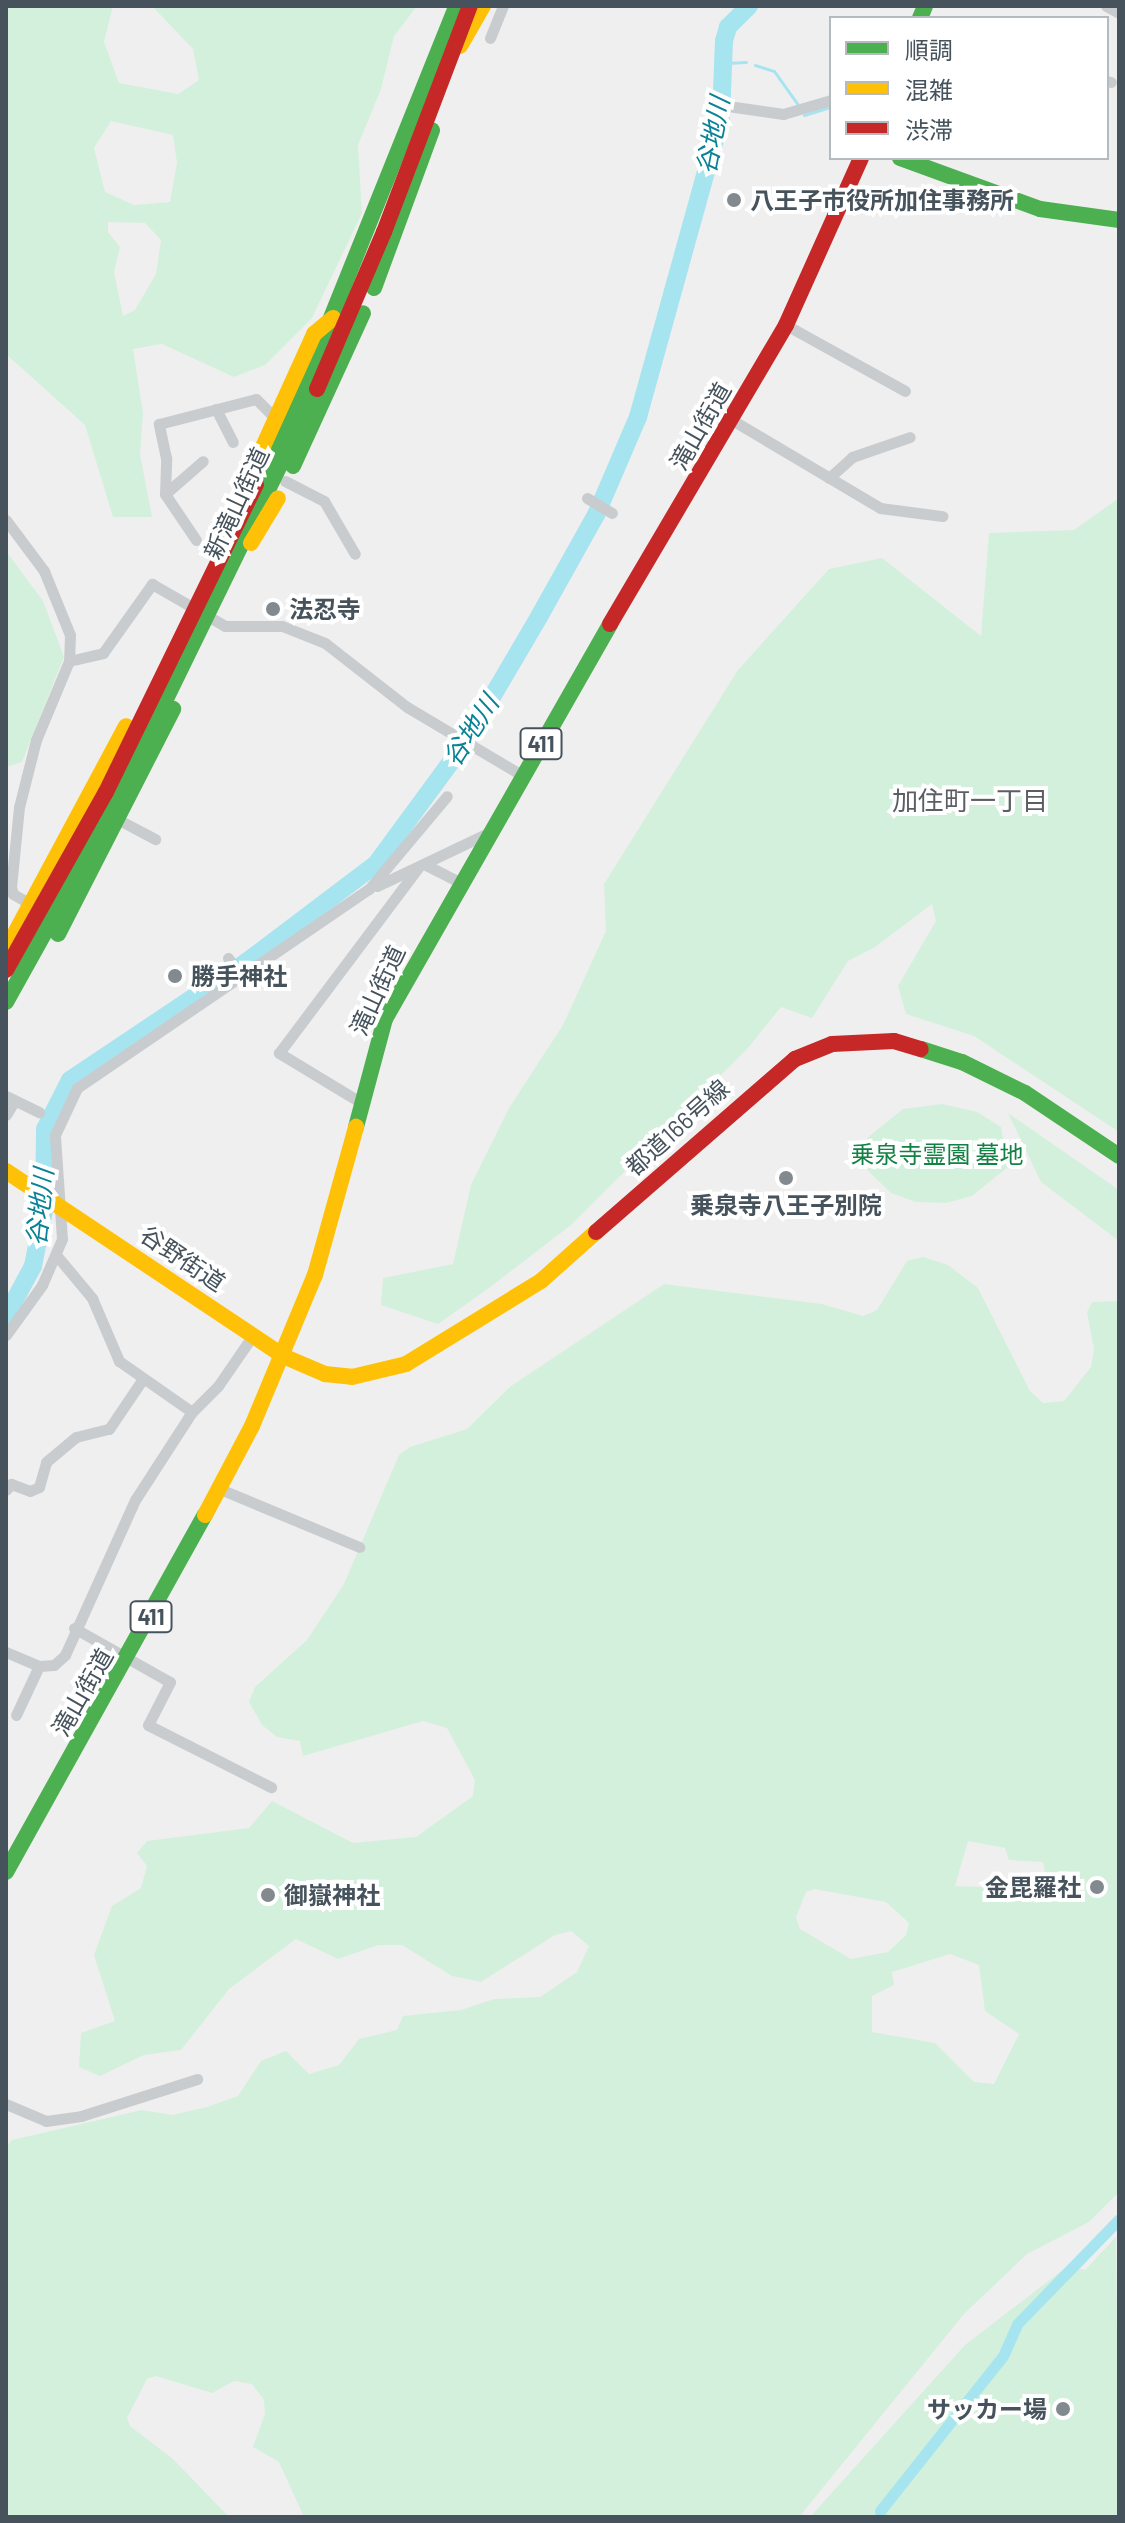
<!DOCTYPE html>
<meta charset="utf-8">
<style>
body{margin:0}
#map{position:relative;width:1125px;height:2523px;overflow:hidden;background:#f0efef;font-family:Barlow,"Noto Sans JP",sans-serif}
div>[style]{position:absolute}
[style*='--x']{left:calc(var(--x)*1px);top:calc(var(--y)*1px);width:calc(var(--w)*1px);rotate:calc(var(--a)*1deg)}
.green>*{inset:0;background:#d3f0dc}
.stream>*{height:3px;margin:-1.5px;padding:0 1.5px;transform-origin:1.5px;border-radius:1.5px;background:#a6e4ef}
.canal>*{height:11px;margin:-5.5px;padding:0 5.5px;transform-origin:5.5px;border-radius:5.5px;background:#a6e4ef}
.river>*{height:18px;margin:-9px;padding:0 9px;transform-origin:9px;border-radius:9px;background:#a6e4ef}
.street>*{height:11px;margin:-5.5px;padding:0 5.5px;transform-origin:5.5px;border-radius:5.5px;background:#c9ccce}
.fast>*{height:16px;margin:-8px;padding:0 8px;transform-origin:8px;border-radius:8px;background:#4caf50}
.slow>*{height:16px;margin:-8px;padding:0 8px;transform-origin:8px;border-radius:8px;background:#ffc107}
.jam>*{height:16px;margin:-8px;padding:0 8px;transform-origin:8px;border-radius:8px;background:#c62828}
.dots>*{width:22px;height:22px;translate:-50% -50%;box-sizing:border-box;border:4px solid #fff;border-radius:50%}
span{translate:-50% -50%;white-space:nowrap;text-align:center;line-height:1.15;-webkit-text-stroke:8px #fff;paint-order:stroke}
.shield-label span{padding:2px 6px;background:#fff;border:2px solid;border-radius:6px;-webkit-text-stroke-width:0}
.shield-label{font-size:22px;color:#46535c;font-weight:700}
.poi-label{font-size:24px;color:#46535c;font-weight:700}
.left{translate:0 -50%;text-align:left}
.right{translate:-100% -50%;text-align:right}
.street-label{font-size:24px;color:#46535c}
.park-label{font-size:24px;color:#138143}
.water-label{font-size:26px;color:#088296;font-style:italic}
.neighbourhood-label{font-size:26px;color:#5b5f64}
.frame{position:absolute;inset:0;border:8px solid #46535c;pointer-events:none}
.legend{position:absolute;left:829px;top:16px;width:280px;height:144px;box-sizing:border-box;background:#fff;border:2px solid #b5babe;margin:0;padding:10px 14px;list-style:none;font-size:24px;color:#46535c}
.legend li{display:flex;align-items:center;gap:16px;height:40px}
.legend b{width:40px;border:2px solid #b5babe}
</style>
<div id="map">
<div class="green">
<div style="clip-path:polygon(evenodd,6px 6px,113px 6px,104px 42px,119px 83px,178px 94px,199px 80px,193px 49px,152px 6px,417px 6px,394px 36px,381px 89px,358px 145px,362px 213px,312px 318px,265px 365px,234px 377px,162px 344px,133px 349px,143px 413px,140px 454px,152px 517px,113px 517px,85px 425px,6px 354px,6px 6px,111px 121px,173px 135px,177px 163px,170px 202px,134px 205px,105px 192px,94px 148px,111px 121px,6px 6px,108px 222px,145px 223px,161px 240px,156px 274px,135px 310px,123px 316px,114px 272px,120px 247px,108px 232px,108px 222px)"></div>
<div style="clip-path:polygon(1119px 498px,1119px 1132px,974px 1036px,906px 1014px,898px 986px,936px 921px,932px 904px,875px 947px,848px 961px,812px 1018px,781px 1007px,748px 1048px,571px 1225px,489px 1288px,438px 1324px,381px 1305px,383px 1278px,453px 1264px,471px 1185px,509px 1108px,563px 1025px,606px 931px,604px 884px,738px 670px,829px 569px,882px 558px,981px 636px,989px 533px,1074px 530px)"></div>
<div style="clip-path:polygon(6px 551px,43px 601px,64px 657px,22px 762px,6px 767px)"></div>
<div style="clip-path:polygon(942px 1104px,977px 1112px,1001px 1127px,1008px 1167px,972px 1196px,946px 1203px,916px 1202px,891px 1193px,868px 1171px,867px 1138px,903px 1109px)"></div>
<div style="clip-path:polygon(1008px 1113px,1119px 1190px,1119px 1241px,1041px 1182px)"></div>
<div style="clip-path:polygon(evenodd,923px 1257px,948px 1265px,978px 1288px,1030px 1391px,1043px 1403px,1064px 1401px,1091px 1367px,1094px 1349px,1087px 1312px,1092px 1302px,1119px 1301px,1119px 2192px,1089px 2222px,1027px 2254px,964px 2314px,799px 2517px,304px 2517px,279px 2462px,253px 2447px,265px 2414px,264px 2400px,252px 2384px,234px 2381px,212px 2393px,156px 2376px,147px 2379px,127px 2418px,130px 2426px,173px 2459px,229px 2517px,6px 2517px,6px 2147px,12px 2140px,142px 2110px,172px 2115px,207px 2107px,238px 2096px,261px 2061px,286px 2051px,309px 2074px,339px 2065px,359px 2039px,397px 2030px,403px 2016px,461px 2010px,494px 1999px,540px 1997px,577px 1972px,589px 1946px,571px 1931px,555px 1935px,481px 1982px,452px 1976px,402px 1945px,378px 1945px,338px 1959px,296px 1939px,229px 1989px,181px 2050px,144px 2055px,100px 2076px,79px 2067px,81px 2033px,115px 2021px,94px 1955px,112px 1906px,141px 1888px,147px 1866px,137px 1853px,147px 1841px,249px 1828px,272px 1801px,353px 1843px,416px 1837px,473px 1796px,475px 1780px,447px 1728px,423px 1721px,303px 1756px,300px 1741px,277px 1737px,262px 1725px,249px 1702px,255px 1687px,307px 1640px,344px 1584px,399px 1455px,410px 1447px,467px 1429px,511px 1386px,664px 1284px,822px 1304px,863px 1316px,877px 1310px,907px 1261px,923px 1257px,968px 1841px,1005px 1848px,1009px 1860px,1043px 1862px,1046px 1878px,1040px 1881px,1015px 1873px,1011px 1888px,955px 1886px,968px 1841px,923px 1257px,814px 1889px,886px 1902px,909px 1923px,906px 1935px,888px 1952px,851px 1959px,800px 1929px,796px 1917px,806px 1892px,814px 1889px,923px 1257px,950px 1954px,979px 1965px,985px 2011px,1019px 2034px,994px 2084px,974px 2082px,935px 2043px,872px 2032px,872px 1996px,894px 1985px,892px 1972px,950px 1954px)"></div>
<div style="clip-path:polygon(1116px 2237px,1119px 2517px,810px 2517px,965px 2345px,1068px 2266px,1085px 2270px)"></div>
</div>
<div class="stream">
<div style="--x:726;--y:63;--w:20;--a:-3"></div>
<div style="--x:755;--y:65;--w:20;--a:18"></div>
<div style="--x:774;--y:71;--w:43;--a:54.5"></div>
<div style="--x:804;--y:115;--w:28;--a:-17"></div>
</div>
<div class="canal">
<div style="--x:880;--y:2511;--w:198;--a:-51.6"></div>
<div style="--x:1003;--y:2356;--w:35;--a:-66"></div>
<div style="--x:1017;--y:2324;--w:146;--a:-45.8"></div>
</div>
<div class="river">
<div style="--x:6;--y:1316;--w:57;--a:-61.6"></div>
<div style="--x:33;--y:1266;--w:56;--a:-78.7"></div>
<div style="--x:44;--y:1211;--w:82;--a:-89.3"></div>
<div style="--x:45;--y:1129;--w:55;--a:-63"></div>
<div style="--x:70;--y:1080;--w:211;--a:-33.8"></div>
<div style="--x:245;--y:963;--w:164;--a:-37.1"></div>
<div style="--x:376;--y:864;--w:150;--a:-53.7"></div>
<div style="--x:465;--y:743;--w:148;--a:-59.6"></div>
<div style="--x:540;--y:615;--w:115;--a:-60.8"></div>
<div style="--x:596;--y:515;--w:107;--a:-66.8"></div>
<div style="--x:638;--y:417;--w:310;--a:-74.5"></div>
<div style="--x:721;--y:118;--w:77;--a:-87.8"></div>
<div style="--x:724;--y:41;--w:15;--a:-74"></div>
<div style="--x:728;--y:27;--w:30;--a:-45"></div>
</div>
<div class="street">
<div style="--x:1106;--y:6;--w:15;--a:28"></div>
<div style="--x:490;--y:38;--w:35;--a:-68"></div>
<div style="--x:1107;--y:81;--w:4;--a:14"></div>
<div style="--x:714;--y:104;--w:70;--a:8.2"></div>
<div style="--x:783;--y:114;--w:50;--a:-16.3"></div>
<div style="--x:786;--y:325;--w:136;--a:29"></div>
<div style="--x:216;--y:409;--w:37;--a:63"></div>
<div style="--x:732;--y:420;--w:172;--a:30.7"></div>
<div style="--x:880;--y:508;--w:63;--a:7.4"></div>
<div style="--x:829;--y:478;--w:31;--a:-42"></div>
<div style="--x:852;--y:457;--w:61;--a:-19"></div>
<div style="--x:285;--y:481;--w:44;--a:27.1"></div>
<div style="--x:324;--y:501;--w:61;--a:59.7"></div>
<div style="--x:165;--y:494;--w:36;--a:-88"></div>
<div style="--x:166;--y:458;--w:35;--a:-102"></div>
<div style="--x:159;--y:424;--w:100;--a:-14.5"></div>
<div style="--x:256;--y:399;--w:27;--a:45"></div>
<div style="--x:587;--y:498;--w:29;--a:31"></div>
<div style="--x:6;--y:520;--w:64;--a:53.3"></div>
<div style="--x:44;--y:571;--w:69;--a:67.9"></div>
<div style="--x:70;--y:635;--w:26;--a:92"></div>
<div style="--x:69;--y:661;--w:86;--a:112.7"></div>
<div style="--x:36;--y:740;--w:69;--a:104.2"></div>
<div style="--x:19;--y:807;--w:80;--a:95.7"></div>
<div style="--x:11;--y:887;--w:7;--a:74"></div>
<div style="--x:13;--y:894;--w:22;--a:30"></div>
<div style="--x:196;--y:540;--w:55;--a:-124"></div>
<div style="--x:165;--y:494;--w:50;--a:-41"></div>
<div style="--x:69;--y:661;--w:35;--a:-13"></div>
<div style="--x:103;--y:653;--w:85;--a:-54.6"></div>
<div style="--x:152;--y:584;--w:84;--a:29.9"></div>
<div style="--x:225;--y:626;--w:57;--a:0"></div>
<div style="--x:282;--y:626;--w:46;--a:21.6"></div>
<div style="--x:325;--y:643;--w:104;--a:38"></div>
<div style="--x:407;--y:707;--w:135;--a:30.7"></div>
<div style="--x:119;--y:820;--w:41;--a:27.8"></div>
<div style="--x:426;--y:865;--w:37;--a:27"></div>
<div style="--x:377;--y:886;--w:119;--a:-25.5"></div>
<div style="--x:228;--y:958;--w:24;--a:55"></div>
<div style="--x:6;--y:1096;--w:37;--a:26"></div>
<div style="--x:360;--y:1102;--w:95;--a:-148.8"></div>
<div style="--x:279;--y:1053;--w:231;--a:-53.1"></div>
<div style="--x:6;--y:1115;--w:17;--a:-59"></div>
<div style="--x:57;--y:1256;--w:55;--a:50.2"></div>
<div style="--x:92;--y:1298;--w:69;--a:66.8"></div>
<div style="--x:119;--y:1361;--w:89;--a:34.9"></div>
<div style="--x:6;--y:1335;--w:62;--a:-54.2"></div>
<div style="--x:42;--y:1285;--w:50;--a:-66.5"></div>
<div style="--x:62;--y:1239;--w:104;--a:-93.9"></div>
<div style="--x:55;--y:1135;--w:52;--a:-64.9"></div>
<div style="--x:77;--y:1088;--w:353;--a:-34.3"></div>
<div style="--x:369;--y:889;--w:121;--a:-50"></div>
<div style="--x:220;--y:1489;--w:151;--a:22.6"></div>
<div style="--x:6;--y:1490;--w:8;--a:-50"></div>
<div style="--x:11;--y:1484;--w:20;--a:20"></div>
<div style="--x:30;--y:1491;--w:10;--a:-24"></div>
<div style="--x:39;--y:1487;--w:26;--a:-74"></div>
<div style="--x:46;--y:1462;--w:39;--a:-40"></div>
<div style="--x:76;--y:1437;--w:34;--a:-14"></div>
<div style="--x:109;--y:1429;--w:59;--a:-56"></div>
<div style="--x:74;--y:1628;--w:110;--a:29.4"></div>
<div style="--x:170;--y:1682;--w:48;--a:117.1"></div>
<div style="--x:148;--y:1725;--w:138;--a:26.8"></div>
<div style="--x:6;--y:1652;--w:36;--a:23"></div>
<div style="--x:39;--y:1666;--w:15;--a:-4"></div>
<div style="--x:54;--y:1665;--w:15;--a:-42"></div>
<div style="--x:65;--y:1655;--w:170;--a:-65.7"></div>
<div style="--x:135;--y:1500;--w:105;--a:-57.1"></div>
<div style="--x:192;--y:1412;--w:37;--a:-45"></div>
<div style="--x:218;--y:1386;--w:62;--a:-55.5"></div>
<div style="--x:16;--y:1715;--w:54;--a:-64.9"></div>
<div style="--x:6;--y:2104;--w:43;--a:23"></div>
<div style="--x:46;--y:2121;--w:35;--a:-8"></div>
<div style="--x:81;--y:2116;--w:122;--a:-17.7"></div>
</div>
<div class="fast">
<div style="--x:920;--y:18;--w:13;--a:-67"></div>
<div style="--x:900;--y:158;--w:149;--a:20"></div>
<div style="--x:1040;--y:209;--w:80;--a:7.9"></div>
<div style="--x:374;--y:288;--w:168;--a:-69.8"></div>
<div style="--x:293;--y:466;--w:168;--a:-65.4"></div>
<div style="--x:256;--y:485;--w:106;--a:-64.2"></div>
<div style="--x:302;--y:390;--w:414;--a:-68.1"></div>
<div style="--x:58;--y:934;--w:253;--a:-62.9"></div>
<div style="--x:6;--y:1002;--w:204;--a:-60.9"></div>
<div style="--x:105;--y:824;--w:484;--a:-64"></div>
<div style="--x:921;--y:1049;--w:43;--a:17.6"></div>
<div style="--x:962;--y:1062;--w:70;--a:26.2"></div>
<div style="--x:1025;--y:1093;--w:113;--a:33.8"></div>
<div style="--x:356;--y:1127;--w:112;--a:-75"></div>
<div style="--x:385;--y:1019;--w:455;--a:-60.3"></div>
<div style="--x:6;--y:1872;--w:409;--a:-60.9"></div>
</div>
<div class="slow">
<div style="--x:460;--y:46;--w:46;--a:-60.1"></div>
<div style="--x:232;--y:515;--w:199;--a:-65.6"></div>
<div style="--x:314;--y:334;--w:25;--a:-40"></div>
<div style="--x:251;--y:543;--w:52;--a:-59"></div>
<div style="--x:6;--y:950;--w:254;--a:-61.8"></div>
<div style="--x:6;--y:1171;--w:333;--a:33.7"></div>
<div style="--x:283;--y:1356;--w:46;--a:23.2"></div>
<div style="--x:325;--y:1374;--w:27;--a:6"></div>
<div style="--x:352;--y:1377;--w:56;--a:-13.5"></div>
<div style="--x:406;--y:1364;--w:158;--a:-31.6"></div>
<div style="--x:541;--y:1281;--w:74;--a:-41.7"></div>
<div style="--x:205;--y:1515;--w:101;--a:-62.2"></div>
<div style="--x:252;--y:1426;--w:164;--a:-67.4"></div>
<div style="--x:315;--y:1275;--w:154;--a:-74.5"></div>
</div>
<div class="jam">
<div style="--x:317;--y:389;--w:171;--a:-66.9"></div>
<div style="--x:384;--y:232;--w:242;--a:-69.2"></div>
<div style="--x:610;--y:624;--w:347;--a:-59.5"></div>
<div style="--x:786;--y:325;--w:183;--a:-65.8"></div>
<div style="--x:6;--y:970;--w:204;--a:-60.7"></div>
<div style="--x:106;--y:792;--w:342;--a:-64"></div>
<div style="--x:596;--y:1232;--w:264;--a:-41"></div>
<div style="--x:795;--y:1059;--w:40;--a:-22"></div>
<div style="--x:832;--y:1044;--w:62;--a:-2.8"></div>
<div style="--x:894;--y:1041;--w:28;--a:17"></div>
</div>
<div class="dots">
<div style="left:734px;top:200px;background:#828a8f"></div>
<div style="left:273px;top:609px;background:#828a8f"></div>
<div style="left:175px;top:976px;background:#828a8f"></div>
<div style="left:786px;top:1178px;background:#828a8f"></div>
<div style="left:1097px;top:1887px;background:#828a8f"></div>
<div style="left:268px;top:1895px;background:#828a8f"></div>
<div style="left:1063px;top:2409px;background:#828a8f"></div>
</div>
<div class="shield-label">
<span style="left:541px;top:744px">411</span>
<span style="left:151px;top:1617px">411</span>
</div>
<div class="poi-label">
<span class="left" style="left:750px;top:200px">八王子市役所加住事務所</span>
<span class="left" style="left:289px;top:609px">法忍寺</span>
<span class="left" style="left:191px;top:976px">勝手神社</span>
<span style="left:786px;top:1205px">乗泉寺八王子別院</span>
<span class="right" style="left:1081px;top:1887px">金毘羅社</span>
<span class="left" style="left:284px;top:1895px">御嶽神社</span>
<span class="right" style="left:1047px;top:2409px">サッカー場</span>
</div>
<div class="street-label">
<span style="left:700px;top:426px;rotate:-60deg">滝山街道</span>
<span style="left:236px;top:503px;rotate:-65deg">新滝山街道</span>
<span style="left:377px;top:990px;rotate:-65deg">滝山街道</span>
<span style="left:677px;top:1127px;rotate:-42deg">都道166号線</span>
<span style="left:183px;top:1258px;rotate:34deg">谷野街道</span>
<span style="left:82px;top:1692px;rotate:-60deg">滝山街道</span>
</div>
<div class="park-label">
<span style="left:937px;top:1154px">乗泉寺霊園 墓地</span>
</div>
<div class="water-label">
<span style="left:712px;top:135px;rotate:-79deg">谷地川</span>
<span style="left:470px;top:730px;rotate:-57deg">谷地川</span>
<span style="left:39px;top:1207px;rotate:-84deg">谷地川</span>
</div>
<div class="neighbourhood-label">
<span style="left:970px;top:800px">加住町一丁目</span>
</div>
<div class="frame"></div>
<ul class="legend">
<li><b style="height:10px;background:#4caf50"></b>順調</li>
<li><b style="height:10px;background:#ffc107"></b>混雑</li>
<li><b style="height:10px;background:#c62828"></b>渋滞</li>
</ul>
</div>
